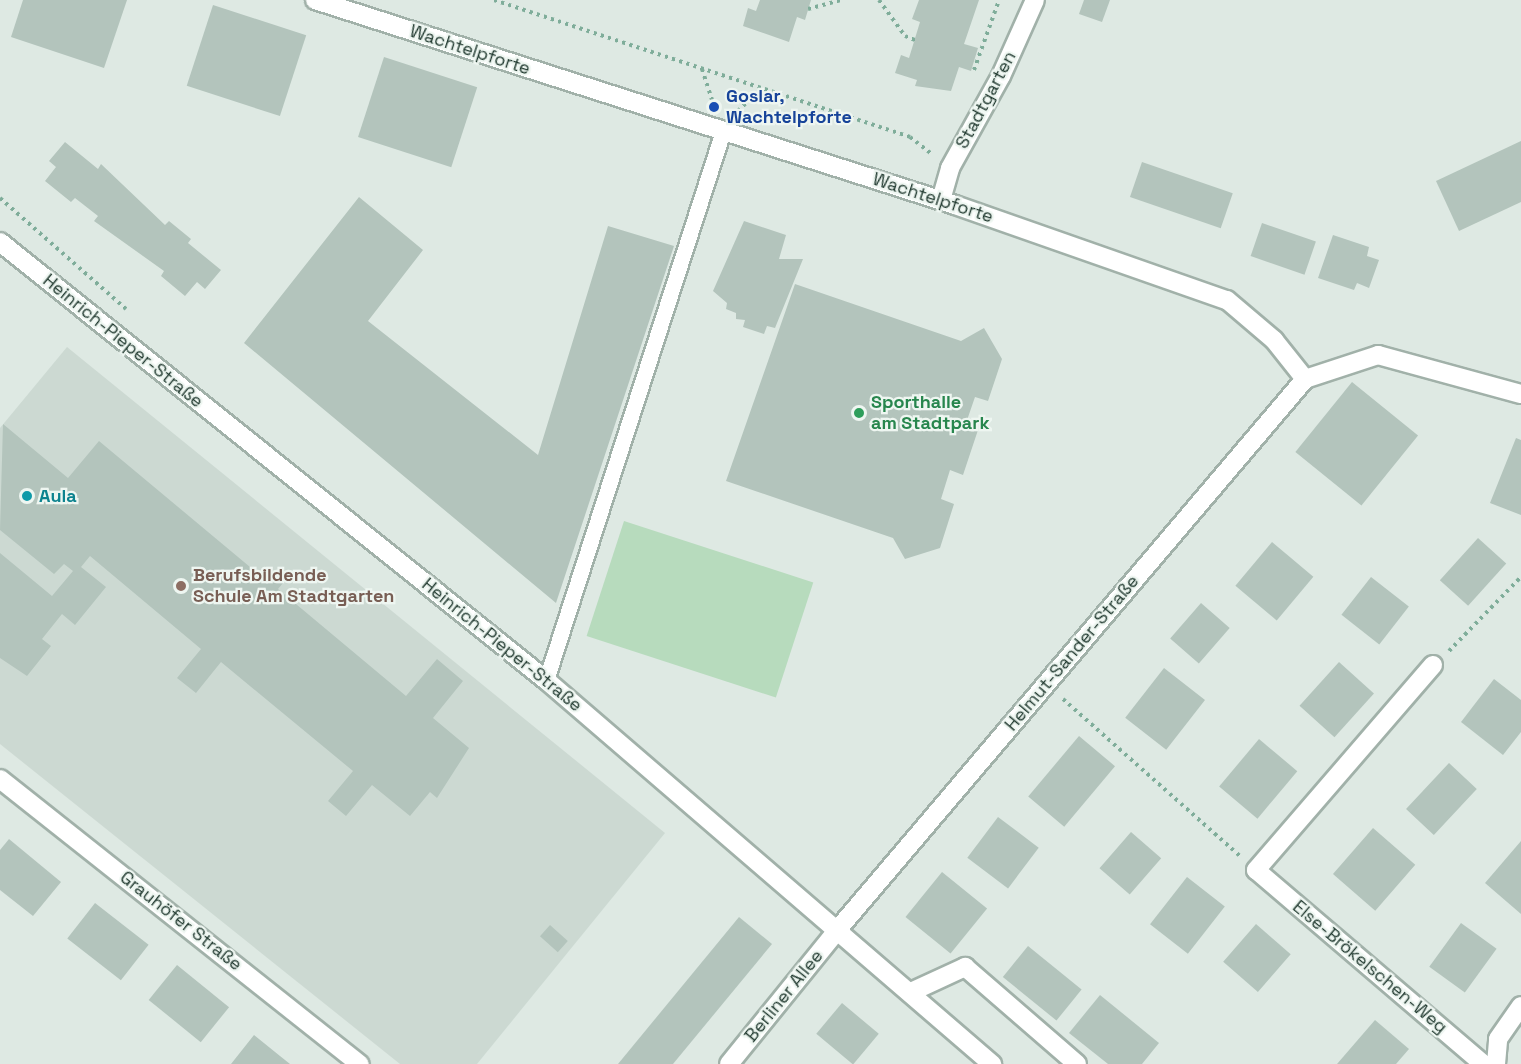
<!DOCTYPE html>
<meta charset="utf-8">
<style>
body{margin:0}
#map{position:relative;width:1521px;height:1064px;overflow:hidden;background:#dee9e3;font-family:"Space Grotesk",sans-serif}
div>[style]{position:absolute}
[style*='--x']{left:calc(var(--x)*1px);top:calc(var(--y)*1px);width:calc(var(--w)*1px);rotate:calc(var(--a)*1deg)}
.built>*{inset:0;background:#ccd9d2}
.green>*{inset:0;background:#b7dbbd;transform-origin:0 0}
.building>*{inset:0;background:#b3c4bc;transform-origin:0 0}
.path>*{height:4px;margin-top:-2px;transform-origin:0;background:repeating-linear-gradient(90deg,#7fad9a 0 3px,transparent 0 7.5px)}
.roads{filter:drop-shadow(2px 0 #a1b1a9) drop-shadow(-2px 0 #a1b1a9) drop-shadow(0 2px #a1b1a9) drop-shadow(0 -2px #a1b1a9)}
.lane>*{height:15px;margin:-7.5px;padding:0 7.5px;transform-origin:7.5px;border-radius:7.5px;background:#fff}
.street>*{height:18px;margin:-9px;padding:0 9px;transform-origin:9px;border-radius:9px;background:#fff}
.secondary>*{height:18px;margin:-9px;padding:0 9px;transform-origin:9px;border-radius:9px;background:#fff}
.dots>*{width:16px;height:16px;translate:-50% -50%;box-sizing:border-box;border:3px solid #eef6f1;border-radius:50%}
span{translate:-50% -50%;white-space:nowrap;text-align:center;line-height:1.15;-webkit-text-stroke:4.5px #eef6f1;paint-order:stroke}
.street-label{font-size:18px;color:#20392f}
.transit-label{font-size:18px;color:#164399;font-weight:700}
.left{translate:0 -50%;text-align:left}
.leisure-label{font-size:18px;color:#27864d;font-weight:700}
.culture-label{font-size:18px;color:#0d838f;font-weight:700}
.education-label{font-size:18px;color:#785e54;font-weight:700}
</style>
<div id="map">
<div class="built">
<div style="clip-path:polygon(67px 347px,665px 833px,477px 1064px,400px 1064px,0 744px,0 428px)"></div>
</div>
<div class="green">
<div style="left:624px;top:521px;width:199px;height:121px;rotate:18deg"></div>
</div>
<div class="building">
<div style="clip-path:polygon(23px 0,127px 0,104px 68px,11px 37px)"></div>
<div style="clip-path:polygon(760px 0,811px 0,805px 20px,797px 17px,789px 42px,743px 26px,748px 8px,756px 11px)"></div>
<div style="clip-path:polygon(919px 0,979px 0,964px 44px,978px 48px,971px 71px,959px 67px,951px 91px,915px 86px,917px 80px,895px 73px,901px 55px,909px 58px,920px 22px,912px 19px)"></div>
<div style="clip-path:polygon(1084px 0,1110px 0,1102px 22px,1079px 14px)"></div>
<div style="left:213px;top:5px;width:98px;height:85px;rotate:18deg"></div>
<div style="left:384px;top:57px;width:98px;height:84px;rotate:18deg"></div>
<div style="clip-path:polygon(1521px 141px,1521px 202px,1459px 231px,1436px 181px)"></div>
<div style="clip-path:polygon(65px 142px,98px 169px,101px 164px,165px 225px,169px 221px,191px 239px,188px 243px,221px 270px,205px 289px,197px 282px,185px 296px,161px 276px,164px 271px,94px 221px,98px 216px,75px 198px,71px 202px,45px 181px,56px 167px,49px 161px)"></div>
<div style="left:1142px;top:162px;width:96px;height:37px;rotate:19deg"></div>
<div style="clip-path:polygon(359px 197px,423px 250px,368px 321px,538px 455px,608px 226px,674px 246px,556px 603px,244px 343px)"></div>
<div style="clip-path:polygon(744px 221px,786px 235px,779px 259px,803px 259px,775px 328px,767px 326px,764px 334px,743px 327px,745px 320px,736px 319px,736px 313px,726px 309px,727px 303px,713px 291px)"></div>
<div style="left:1262px;top:223px;width:57px;height:35px;rotate:19deg"></div>
<div style="clip-path:polygon(1333px 235px,1369px 247px,1367px 256px,1379px 260px,1369px 288px,1357px 283px,1354px 290px,1318px 278px)"></div>
<div style="clip-path:polygon(795px 284px,961px 341px,984px 328px,1002px 359px,988px 401px,975px 397px,965px 426px,978px 430px,963px 475px,950px 470px,941px 499px,954px 504px,940px 548px,905px 559px,893px 538px,726px 481px)"></div>
<div style="left:1352px;top:382px;width:85px;height:90px;rotate:39deg"></div>
<div style="clip-path:polygon(3px 424px,68px 478px,99px 441px,262px 577px,268px 570px,283px 583px,278px 589px,406px 696px,437px 659px,463px 681px,433px 718px,469px 748px,437px 798px,430px 792px,410px 816px,372px 785px,346px 816px,328px 801px,353px 771px,221px 662px,196px 693px,177px 678px,201px 649px,90px 556px,81px 567px,106px 587px,75px 625px,62px 614px,42px 639px,51px 646px,27px 676px,0 658px,0 553px,52px 596px,73px 571px,64px 564px,54px 574px,0 530px)"></div>
<div style="clip-path:polygon(1516px 438px,1521px 440px,1521px 515px,1490px 503px)"></div>
<div style="left:1478px;top:538px;width:38px;height:57px;rotate:42deg"></div>
<div style="left:1272px;top:542px;width:54px;height:57px;rotate:40deg"></div>
<div style="left:1371px;top:577px;width:48px;height:48px;rotate:38deg"></div>
<div style="left:1201px;top:603px;width:38px;height:47px;rotate:41deg"></div>
<div style="left:1339px;top:662px;width:47px;height:59px;rotate:42deg"></div>
<div style="left:1164px;top:668px;width:52px;height:63px;rotate:38deg"></div>
<div style="clip-path:polygon(1494px 679px,1521px 700px,1521px 732px,1503px 755px,1461px 722px)"></div>
<div style="left:1079px;top:736px;width:47px;height:79px;rotate:40deg"></div>
<div style="left:1259px;top:739px;width:50px;height:62px;rotate:40deg"></div>
<div style="left:1449px;top:763px;width:38px;height:63px;rotate:43deg"></div>
<div style="left:998px;top:817px;width:51px;height:51px;rotate:37deg"></div>
<div style="left:1373px;top:828px;width:56px;height:61px;rotate:41deg"></div>
<div style="left:1131px;top:832px;width:40px;height:48px;rotate:41deg"></div>
<div style="clip-path:polygon(9px 839px,61px 882px,33px 916px,0 890px,0 850px)"></div>
<div style="clip-path:polygon(1521px 841px,1521px 914px,1485px 883px)"></div>
<div style="left:942px;top:872px;width:58px;height:58px;rotate:39deg"></div>
<div style="left:1187px;top:877px;width:48px;height:60px;rotate:38deg"></div>
<div style="left:95px;top:903px;width:68px;height:45px;rotate:38deg"></div>
<div style="clip-path:polygon(739px 917px,772px 944px,673px 1064px,618px 1064px)"></div>
<div style="left:1461px;top:923px;width:44px;height:54px;rotate:36deg"></div>
<div style="left:1256px;top:924px;width:46px;height:50px;rotate:41deg"></div>
<div style="left:550px;top:925px;width:24px;height:15px;rotate:42deg"></div>
<div style="left:1028px;top:946px;width:69px;height:40px;rotate:39deg"></div>
<div style="left:177px;top:965px;width:67px;height:45px;rotate:39deg"></div>
<div style="clip-path:polygon(1100px 995px,1159px 1043px,1142px 1064px,1108px 1064px,1069px 1033px)"></div>
<div style="left:842px;top:1003px;width:48px;height:40px;rotate:40deg"></div>
<div style="clip-path:polygon(1375px 1020px,1409px 1049px,1396px 1064px,1337px 1064px)"></div>
<div style="clip-path:polygon(254px 1035px,280px 1056px,290px 1064px,231px 1064px)"></div>
</div>
<div class="path">
<div style="--x:494;--y:0;--w:438;--a:18.2"></div>
<div style="--x:910;--y:137;--w:29;--a:38"></div>
<div style="--x:879;--y:0;--w:44;--a:54.2"></div>
<div style="--x:905;--y:36;--w:11;--a:22"></div>
<div style="--x:808;--y:9;--w:35;--a:-15"></div>
<div style="--x:702;--y:69;--w:35;--a:72"></div>
<div style="--x:974;--y:70;--w:74;--a:-70.3"></div>
<div style="--x:738;--y:111;--w:33;--a:-45"></div>
<div style="--x:0;--y:198;--w:168;--a:41.4"></div>
<div style="--x:1449;--y:651;--w:103;--a:-45.8"></div>
<div style="--x:1063;--y:699;--w:237;--a:41.6"></div>
</div>
<div class="roads">
<div class="lane">
<div style="--x:546;--y:680;--w:577;--a:-72.13"></div>
</div>
<div class="street">
<div style="--x:315;--y:0;--w:672;--a:17.76"></div>
<div style="--x:955;--y:205;--w:288;--a:19.3"></div>
<div style="--x:1227;--y:300;--w:62;--a:40.4"></div>
<div style="--x:1274;--y:340;--w:50;--a:51.5"></div>
<div style="--x:941;--y:200;--w:33;--a:-74"></div>
<div style="--x:950;--y:168;--w:105;--a:-61"></div>
<div style="--x:1001;--y:76;--w:83;--a:-65.9"></div>
<div style="--x:1433;--y:665;--w:271;--a:130.8"></div>
<div style="--x:1256;--y:870;--w:299;--a:40.5"></div>
<div style="--x:0;--y:779;--w:459;--a:38.4"></div>
<div style="--x:839;--y:928;--w:720;--a:-49.67"></div>
<div style="--x:1305;--y:379;--w:77;--a:-18.2"></div>
<div style="--x:1378;--y:355;--w:148;--a:15.3"></div>
<div style="--x:911;--y:992;--w:60;--a:-24.8"></div>
<div style="--x:965;--y:967;--w:148;--a:40.9"></div>
<div style="--x:1496;--y:1064;--w:25;--a:-85"></div>
<div style="--x:1498;--y:1039;--w:40;--a:-55.1"></div>
</div>
<div class="secondary">
<div style="--x:0;--y:242;--w:700;--a:38.74"></div>
<div style="--x:546;--y:680;--w:589;--a:40.73"></div>
<div style="--x:729;--y:1064;--w:175;--a:-51"></div>
</div>
</div>
<div class="dots">
<div style="left:714px;top:107px;background:#1a4fb4"></div>
<div style="left:859px;top:413px;background:#2e9e5b"></div>
<div style="left:27px;top:496px;background:#0f9aa8"></div>
<div style="left:181px;top:586px;background:#8d6e63"></div>
</div>
<div class="street-label">
<span style="left:470px;top:50px;rotate:18deg">Wachtelpforte</span>
<span style="left:986px;top:100px;rotate:-62deg">Stadtgarten</span>
<span style="left:933px;top:198px;rotate:18deg">Wachtelpforte</span>
<span style="left:123px;top:341px;rotate:39deg">Heinrich-Pieper-Straße</span>
<span style="left:502px;top:645px;rotate:39deg">Heinrich-Pieper-Straße</span>
<span style="left:1072px;top:653px;rotate:-50deg">Helmut-Sander-Straße</span>
<span style="left:181px;top:921px;rotate:38deg">Grauhöfer Straße</span>
<span style="left:1370px;top:967px;rotate:40deg">Else-Brökelschen-Weg</span>
<span style="left:784px;top:996px;rotate:-51deg">Berliner Allee</span>
</div>
<div class="transit-label">
<span class="left" style="left:726px;top:107px">Goslar,<br>Wachtelpforte</span>
</div>
<div class="leisure-label">
<span class="left" style="left:871px;top:413px">Sporthalle<br>am Stadtpark</span>
</div>
<div class="culture-label">
<span class="left" style="left:39px;top:496px">Aula</span>
</div>
<div class="education-label">
<span class="left" style="left:193px;top:586px">Berufsbildende<br>Schule Am Stadtgarten</span>
</div>
</div>
